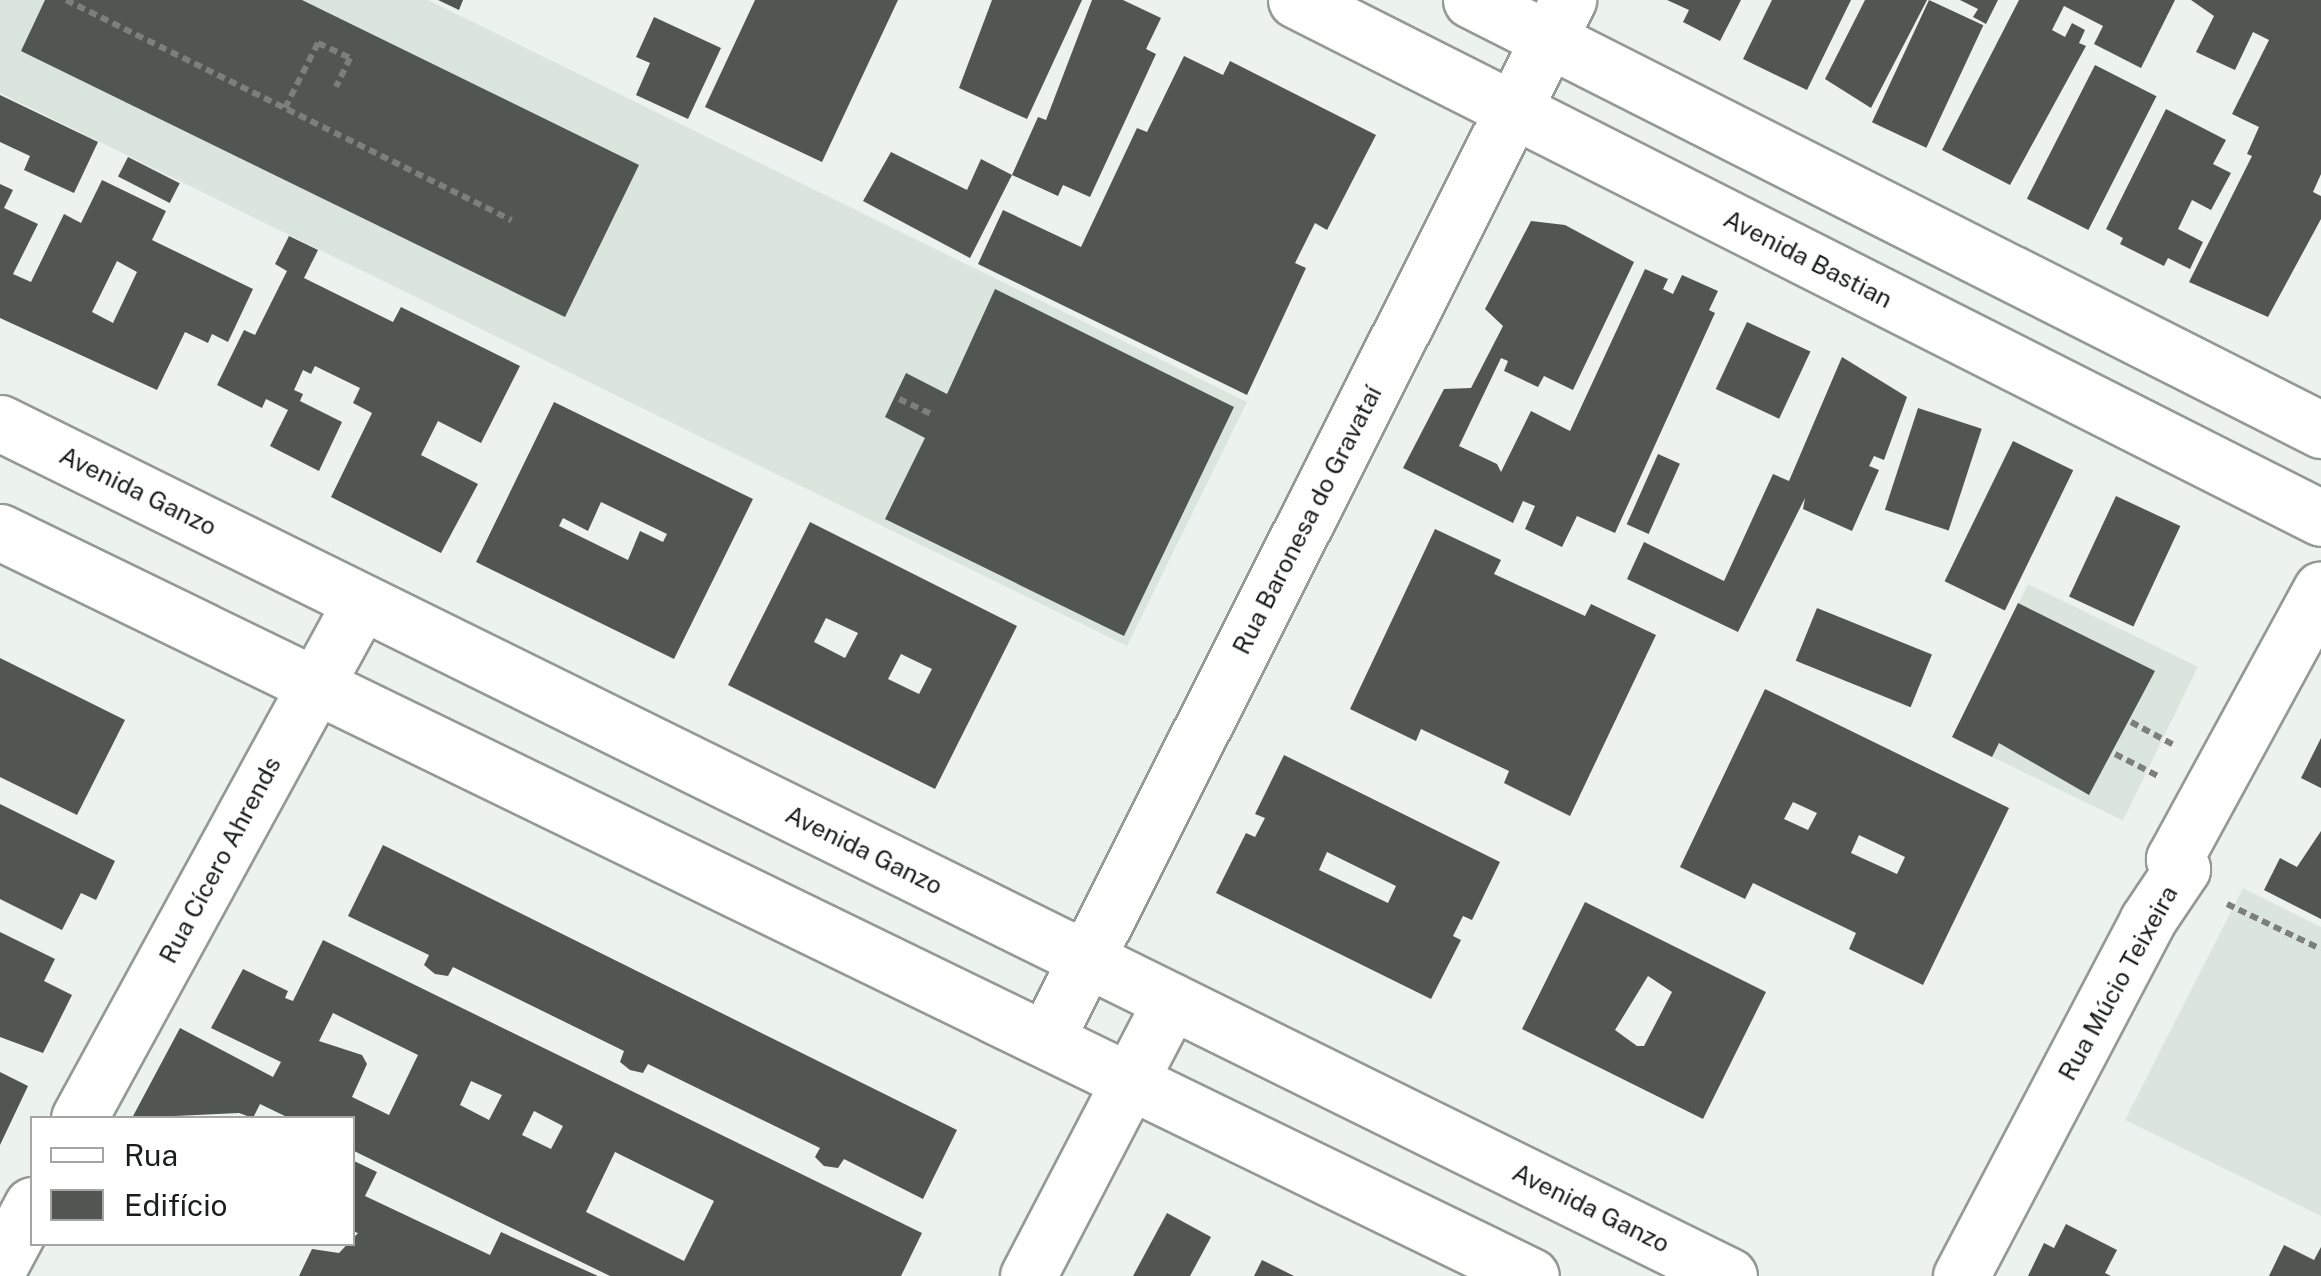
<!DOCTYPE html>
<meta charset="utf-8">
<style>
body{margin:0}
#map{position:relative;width:2321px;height:1276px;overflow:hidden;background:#ecf2ed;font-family:"Public Sans",sans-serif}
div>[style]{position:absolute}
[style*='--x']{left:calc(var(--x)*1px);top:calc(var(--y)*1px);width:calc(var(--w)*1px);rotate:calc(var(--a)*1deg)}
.built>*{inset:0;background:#dae6dd;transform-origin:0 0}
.building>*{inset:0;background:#515652;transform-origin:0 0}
.path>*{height:6px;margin-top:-3px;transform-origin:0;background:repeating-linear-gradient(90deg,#7c7f7d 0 8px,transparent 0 13px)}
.roads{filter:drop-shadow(2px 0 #939994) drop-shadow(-2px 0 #939994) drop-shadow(0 2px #939994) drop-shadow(0 -2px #939994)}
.minor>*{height:55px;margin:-27.5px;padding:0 27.5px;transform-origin:27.5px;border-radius:27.5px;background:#fff}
span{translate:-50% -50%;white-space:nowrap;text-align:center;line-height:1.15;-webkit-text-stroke:10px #fff;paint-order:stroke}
.street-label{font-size:25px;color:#1b1d1c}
.legend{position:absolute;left:30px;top:1116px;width:325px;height:130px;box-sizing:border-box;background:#fff;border:2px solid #a4a5a4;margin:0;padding:12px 18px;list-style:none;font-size:30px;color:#1b1d1c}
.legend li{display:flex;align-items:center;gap:20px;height:50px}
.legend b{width:50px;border:2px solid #a4a5a4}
</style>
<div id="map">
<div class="built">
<div style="clip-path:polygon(0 0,428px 0,1247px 402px,1127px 646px,0 93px)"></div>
<div style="left:2028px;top:584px;width:189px;height:171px;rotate:26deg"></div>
<div style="clip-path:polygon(2243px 888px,2321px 927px,2321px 1216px,2125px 1120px)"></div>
</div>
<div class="building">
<div style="clip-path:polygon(45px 0,302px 0,639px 165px,565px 317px,21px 51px)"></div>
<div style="clip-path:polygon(438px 0,463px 0,459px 10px)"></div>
<div style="clip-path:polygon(755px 0,898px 0,822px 162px,705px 107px)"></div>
<div style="clip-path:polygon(992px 0,1082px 0,1027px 119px,959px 88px)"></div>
<div style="clip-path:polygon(1092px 0,1123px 0,1161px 18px,1146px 49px,1156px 54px,1090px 197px,1063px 185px,1058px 196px,1012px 175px,1038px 117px,1046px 120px)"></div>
<div style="clip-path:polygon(1667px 0,1741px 0,1720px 41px,1683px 22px,1689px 10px)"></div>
<div style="clip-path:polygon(1772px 0,1851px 0,1807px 90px,1743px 59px)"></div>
<div style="clip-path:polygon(1865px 0,1927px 0,1871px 108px,1825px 79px)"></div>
<div style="left:1929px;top:0;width:60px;height:135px;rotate:25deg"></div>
<div style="clip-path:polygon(1960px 0,1998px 0,1986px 24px,1973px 17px,1978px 9px)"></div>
<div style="clip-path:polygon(2019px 0,2175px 0,2141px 68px,2094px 44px,2103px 26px,2064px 6px,2052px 30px,2065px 37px,2072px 23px,2085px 30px,2079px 43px,2086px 46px,2010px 185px,1942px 150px)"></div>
<div style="clip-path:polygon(2191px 0,2321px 0,2321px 174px,2313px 192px,2321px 196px,2321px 219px,2268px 317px,2189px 282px,2252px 156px,2247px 154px,2259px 127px,2232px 114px,2269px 40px,2253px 32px,2235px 70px,2196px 52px,2214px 16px)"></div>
<div style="clip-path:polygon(654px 17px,721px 48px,688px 119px,636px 95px,650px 63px,636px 57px)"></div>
<div style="clip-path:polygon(1184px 56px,1223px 75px,1230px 61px,1376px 135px,1327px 230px,1315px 223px,1295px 263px,1306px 268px,1247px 395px,978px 264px,1003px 210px,1081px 247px,1137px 128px,1147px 132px)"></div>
<div style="left:2095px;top:65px;width:69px;height:150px;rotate:27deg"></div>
<div style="clip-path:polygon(0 95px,98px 142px,74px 193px,24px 170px,30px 156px,0 142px)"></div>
<div style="clip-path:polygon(2166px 109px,2226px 140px,2213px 164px,2231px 173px,2211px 210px,2192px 200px,2178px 229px,2203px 242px,2190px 269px,2168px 258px,2164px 266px,2120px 244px,2123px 238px,2106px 229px)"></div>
<div style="clip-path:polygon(891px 152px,967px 190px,981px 159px,1012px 175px,970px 258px,863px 201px)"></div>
<div style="left:128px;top:157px;width:58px;height:22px;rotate:27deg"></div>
<div style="clip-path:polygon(evenodd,102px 180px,166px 211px,152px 240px,253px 289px,228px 342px,212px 334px,208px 343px,185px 332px,157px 390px,0 318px,0 184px,13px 190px,4px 208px,38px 224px,13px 274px,31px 282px,64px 214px,81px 223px,102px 180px,117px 261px,137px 272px,113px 323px,92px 312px,117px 261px)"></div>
<div style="clip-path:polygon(1531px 221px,1565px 225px,1634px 262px,1573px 390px,1544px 376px,1538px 387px,1504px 371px,1508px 361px,1501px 358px,1459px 446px,1497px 464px,1501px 472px,1531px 411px,1570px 431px,1645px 269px,1668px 279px,1663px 289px,1673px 294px,1682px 275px,1718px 291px,1709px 310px,1715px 313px,1615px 533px,1577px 516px,1562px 547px,1525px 529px,1535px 506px,1523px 501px,1513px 523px,1403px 468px,1444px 389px,1471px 388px,1503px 326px,1485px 309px)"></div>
<div style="clip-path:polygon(289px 236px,318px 250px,304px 278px,393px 322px,401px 307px,520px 366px,481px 443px,438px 421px,421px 455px,478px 484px,441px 553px,331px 497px,372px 413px,353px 403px,360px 388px,315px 366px,311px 374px,303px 370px,294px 390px,303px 394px,300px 401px,342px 422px,319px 471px,270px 446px,288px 410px,266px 399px,262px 408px,217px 385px,244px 330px,255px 335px,287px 271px,275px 264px)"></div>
<div style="clip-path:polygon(995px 289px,1234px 407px,1124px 636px,885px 519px,925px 438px,885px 417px,906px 373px,947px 394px)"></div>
<div style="left:1747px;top:322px;width:70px;height:74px;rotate:25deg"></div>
<div style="clip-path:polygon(1842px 357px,1907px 397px,1884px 460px,1874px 456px,1869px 466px,1879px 470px,1852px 531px,1803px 509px,1805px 498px,1738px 632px,1627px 579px,1644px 542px,1724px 581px,1773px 474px,1789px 481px)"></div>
<div style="clip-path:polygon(evenodd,554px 402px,753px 499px,674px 659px,476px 562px,554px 402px,601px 502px,667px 534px,663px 542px,640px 531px,628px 560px,559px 526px,563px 518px,588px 531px,601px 502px)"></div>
<div style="left:1918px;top:408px;width:67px;height:107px;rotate:18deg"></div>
<div style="left:2013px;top:441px;width:67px;height:156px;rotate:26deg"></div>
<div style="left:1658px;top:454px;width:24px;height:77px;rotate:24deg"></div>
<div style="left:2116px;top:496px;width:71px;height:111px;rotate:25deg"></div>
<div style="clip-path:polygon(evenodd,810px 522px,1017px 626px,935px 789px,728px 685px,810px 522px,826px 618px,858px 633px,845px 658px,814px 642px,826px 618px,810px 522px,901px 654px,932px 669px,919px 694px,888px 679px,901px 654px)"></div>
<div style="clip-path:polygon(1435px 529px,1501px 560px,1494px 574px,1585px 616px,1591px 604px,1656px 635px,1570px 816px,1504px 783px,1509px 771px,1421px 729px,1416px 741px,1350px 709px)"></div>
<div style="clip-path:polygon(2018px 603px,2155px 671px,2089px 795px,1999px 743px,1992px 757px,1952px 737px)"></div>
<div style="left:1817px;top:608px;width:124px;height:57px;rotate:22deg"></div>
<div style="clip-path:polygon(0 658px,125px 720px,77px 815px,0 777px)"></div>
<div style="clip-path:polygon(evenodd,1765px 689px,2009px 808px,1923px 985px,1849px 949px,1856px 933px,1753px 883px,1745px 899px,1680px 867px,1765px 689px,1793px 802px,1817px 813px,1808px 830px,1784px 819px,1793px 802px,1765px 689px,1859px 835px,1905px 857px,1897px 874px,1851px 853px,1859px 835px)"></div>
<div style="clip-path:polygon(2321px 738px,2321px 788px,2301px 778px)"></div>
<div style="clip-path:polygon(evenodd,1284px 755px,1500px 862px,1472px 920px,1463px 916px,1453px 936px,1461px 940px,1431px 999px,1216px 893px,1246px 833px,1255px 837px,1265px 818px,1255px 814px,1284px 755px,1327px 852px,1396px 886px,1388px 903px,1319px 870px,1327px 852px)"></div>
<div style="clip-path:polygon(0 804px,115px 861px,96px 900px,81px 893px,62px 930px,0 899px)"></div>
<div style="clip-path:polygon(2321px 831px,2321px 919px,2264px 890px,2280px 858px,2297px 867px)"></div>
<div style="clip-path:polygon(383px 845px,957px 1130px,923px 1199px,844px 1159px,838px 1168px,824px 1166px,815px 1157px,820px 1148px,648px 1064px,643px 1073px,630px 1070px,620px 1062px,624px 1051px,453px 967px,448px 976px,435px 974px,424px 965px,429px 955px,348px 916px)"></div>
<div style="clip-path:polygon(evenodd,1585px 902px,1766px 992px,1703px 1119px,1522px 1029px,1585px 902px,1648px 976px,1672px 992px,1644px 1046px,1637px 1046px,1615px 1030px,1648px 976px)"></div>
<div style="clip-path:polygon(0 932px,55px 959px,44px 981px,72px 995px,43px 1053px,0 1037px)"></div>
<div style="clip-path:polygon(evenodd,323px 940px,922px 1233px,901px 1276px,610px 1276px,352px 1150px,352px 1118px,289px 1118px,260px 1104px,253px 1118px,239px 1113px,132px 1118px,180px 1028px,273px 1077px,281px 1062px,211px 1028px,243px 969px,288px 991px,285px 998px,293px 1001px,323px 940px,333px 1013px,418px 1055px,389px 1115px,352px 1097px,367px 1064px,362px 1055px,319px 1041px,333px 1013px,323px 940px,471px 1081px,502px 1095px,489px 1120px,460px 1105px,471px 1081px,323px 940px,534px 1111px,563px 1126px,551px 1149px,522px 1135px,534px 1111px,323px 940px,615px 1152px,714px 1201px,684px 1261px,586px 1212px,615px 1152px)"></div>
<div style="clip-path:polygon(0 1072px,28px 1086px,0 1145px)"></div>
<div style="clip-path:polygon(352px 1160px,377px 1172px,365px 1196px,490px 1255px,501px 1232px,598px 1276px,299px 1276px,312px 1249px,339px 1253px,358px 1233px,352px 1231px)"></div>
<div style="clip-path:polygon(1167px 1213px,1211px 1237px,1190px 1276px,1133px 1276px)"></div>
<div style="clip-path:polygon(2066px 1224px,2117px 1250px,2105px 1273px,2111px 1276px,2028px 1276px,2044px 1243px,2054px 1248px)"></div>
<div style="clip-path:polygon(2284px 1245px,2314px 1260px,2321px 1247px,2321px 1276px,2269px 1276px)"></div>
<div style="clip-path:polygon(1262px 1260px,1294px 1276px,1254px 1276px)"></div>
</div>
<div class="path">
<div style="--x:66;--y:0;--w:497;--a:26.3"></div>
<div style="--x:285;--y:108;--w:73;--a:-63.1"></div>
<div style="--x:318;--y:43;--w:35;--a:25"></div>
<div style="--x:350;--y:58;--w:32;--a:116"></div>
<div style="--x:899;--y:399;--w:38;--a:25"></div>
<div style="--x:2131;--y:722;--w:49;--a:28.1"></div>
<div style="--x:2115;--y:754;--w:48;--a:27.1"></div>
<div style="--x:2227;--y:904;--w:104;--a:25.6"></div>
</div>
<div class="roads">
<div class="minor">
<div style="--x:1296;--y:0;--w:1148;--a:26.81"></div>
<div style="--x:1471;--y:0;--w:953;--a:26.83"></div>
<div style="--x:0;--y:423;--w:1928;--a:26.26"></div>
<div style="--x:0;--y:532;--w:1702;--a:25.92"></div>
<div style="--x:1046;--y:1039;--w:1163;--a:-63.32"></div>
<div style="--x:79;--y:1118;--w:588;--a:-61.34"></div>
<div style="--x:0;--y:1265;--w:68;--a:-61.9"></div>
<div style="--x:1028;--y:1276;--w:310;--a:-62.5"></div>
<div style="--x:1961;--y:1276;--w:401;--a:-62.3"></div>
<div style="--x:2147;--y:921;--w:63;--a:-56.1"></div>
<div style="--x:2182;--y:869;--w:13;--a:-129"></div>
<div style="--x:2174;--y:859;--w:307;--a:-61.4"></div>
</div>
</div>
<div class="street-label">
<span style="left:1808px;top:259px;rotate:27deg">Avenida Bastian</span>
<span style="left:138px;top:491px;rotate:26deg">Avenida Ganzo</span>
<span style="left:1307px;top:520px;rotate:-63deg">Rua Baronesa do Gravataí</span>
<span style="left:864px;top:850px;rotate:26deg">Avenida Ganzo</span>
<span style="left:220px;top:860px;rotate:-62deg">Rua Cícero Ahrends</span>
<span style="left:2118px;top:983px;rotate:-61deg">Rua Múcio Teixeira</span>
<span style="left:1591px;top:1208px;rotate:26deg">Avenida Ganzo</span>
</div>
<ul class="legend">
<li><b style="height:12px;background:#fff"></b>Rua</li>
<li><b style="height:28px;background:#515652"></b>Edifício</li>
</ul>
</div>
